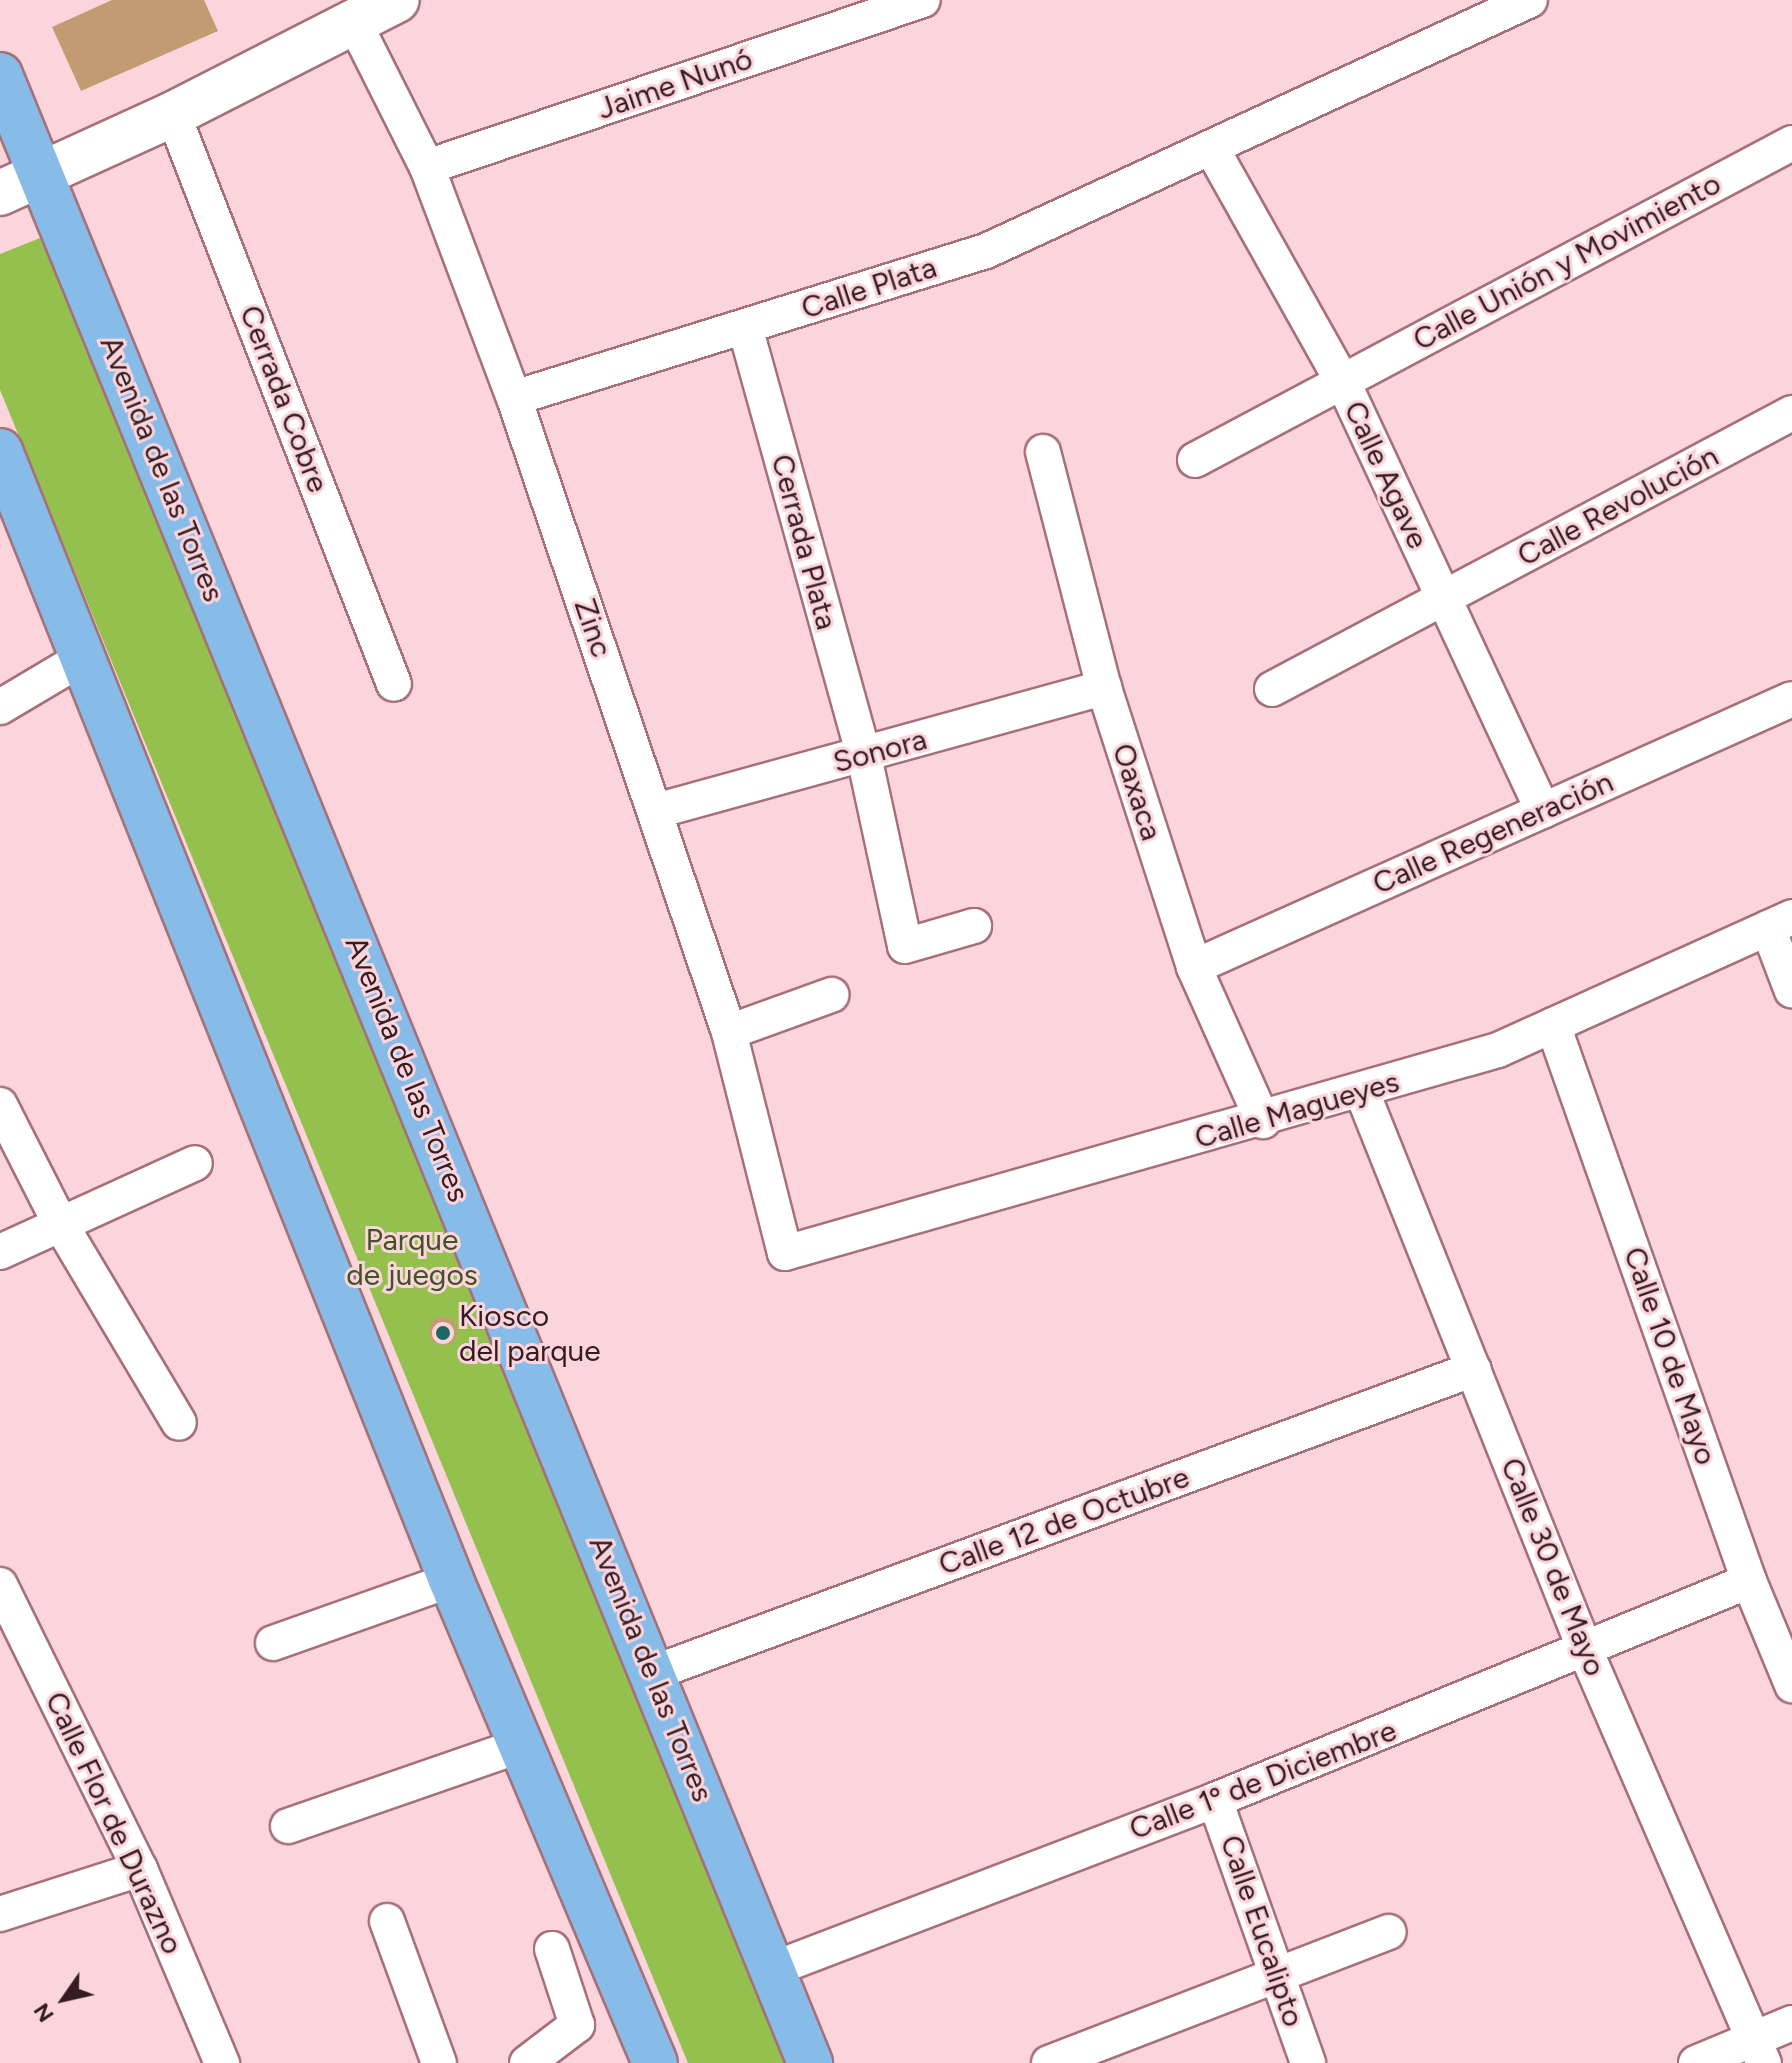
<!DOCTYPE html>
<meta charset="utf-8">
<style>
body{margin:0}
#map{position:relative;width:1792px;height:2063px;overflow:hidden;background:#fbd5db;font-family:Figtree,sans-serif}
div>[style]{position:absolute}
[style*='--x']{left:calc(var(--x)*1px);top:calc(var(--y)*1px);width:calc(var(--w)*1px);rotate:calc(var(--a)*1deg)}
.green>*{inset:0;background:#94c14d}
.building>*{inset:0;background:#c29b73}
.round{border-radius:50%}
.roads{filter:drop-shadow(2px 0 #a77079) drop-shadow(-2px 0 #a77079) drop-shadow(0 2px #a77079) drop-shadow(0 -2px #a77079)}
.minor>*{height:34px;margin:-17px;padding:0 17px;transform-origin:17px;border-radius:17px;background:#fff}
.tertiary>*{height:44px;margin:-22px;padding:0 22px;transform-origin:22px;border-radius:22px;background:#fff}
.primary>*{height:44px;margin:-22px;padding:0 22px;transform-origin:22px;border-radius:22px;background:#87bce8}
.dots>*{width:22px;height:22px;translate:-50% -50%;box-sizing:border-box;border:4px solid #fbd5db;border-radius:50%}
span{translate:-50% -50%;white-space:nowrap;text-align:center;line-height:1.15;-webkit-text-stroke:6px #fbd5db;paint-order:stroke}
.street-label{font-size:30px;color:#331d21}
.park-label{font-size:30px;color:#405325}
.poi-label{font-size:30px;color:#331d21}
.left{translate:0 -50%;text-align:left}
.north{position:absolute;left:24px;top:1959px;width:80px;height:80px;-webkit-text-stroke:6px #fbd5db;paint-order:stroke;rotate:236deg;font-size:22px;font-weight:700;line-height:32px;text-align:center;color:#331d21}
.north::after{content:'';display:block;margin:auto;width:28px;height:36px;background:#331d21;clip-path:polygon(50% 0,100% 100%,50% 72%,0 100%)}
</style>
<div id="map">
<div class="green">
<div style="clip-path:polygon(45px 236px,798px 2063px,688px 2063px,0 390px,0 254px)"></div>
</div>
<div class="building">
<div style="clip-path:polygon(112px 0,204px 0,218px 31px,81px 91px,52px 27px)"></div>
<div class="round" style="left:429px;top:1317px;width:28px;height:28px"></div>
</div>
<div class="roads">
<div class="minor">
<div style="--x:353;--y:20;--w:165;--a:63.3"></div>
<div style="--x:427;--y:167;--w:247;--a:69.4"></div>
<div style="--x:514;--y:398;--w:669;--a:71.27"></div>
<div style="--x:729;--y:1032;--w:228;--a:75.8"></div>
<div style="--x:785;--y:1253;--w:741;--a:-15.89"></div>
<div style="--x:1498;--y:1050;--w:323;--a:-24.3"></div>
<div style="--x:173;--y:114;--w:611;--a:68.81"></div>
<div style="--x:1212;--y:149;--w:267;--a:60.7"></div>
<div style="--x:1343;--y:382;--w:473;--a:65"></div>
<div style="--x:427;--y:167;--w:523;--a:-18.61"></div>
<div style="--x:745;--y:327;--w:445;--a:74.5"></div>
<div style="--x:864;--y:756;--w:194;--a:77.8"></div>
<div style="--x:905;--y:946;--w:72;--a:-16.2"></div>
<div style="--x:514;--y:398;--w:494;--a:-17.3"></div>
<div style="--x:986;--y:251;--w:599;--a:-24.77"></div>
<div style="--x:1043;--y:452;--w:244;--a:75.5"></div>
<div style="--x:1104;--y:688;--w:293;--a:72.1"></div>
<div style="--x:1194;--y:967;--w:169;--a:65.9"></div>
<div style="--x:1195;--y:460;--w:676;--a:-27.97"></div>
<div style="--x:1272;--y:689;--w:589;--a:-27.96"></div>
<div style="--x:0;--y:707;--w:94;--a:-30.7"></div>
<div style="--x:656;--y:811;--w:465;--a:-15.4"></div>
<div style="--x:1768;--y:928;--w:67;--a:69.1"></div>
<div style="--x:1194;--y:967;--w:655;--a:-24.14"></div>
<div style="--x:1553;--y:1025;--w:590;--a:70.58"></div>
<div style="--x:1749;--y:1581;--w:113;--a:67.5"></div>
<div style="--x:729;--y:1032;--w:109;--a:-19.9"></div>
<div style="--x:1362;--y:1092;--w:603;--a:68.2"></div>
<div style="--x:1586;--y:1652;--w:448;--a:66.6"></div>
<div style="--x:0;--y:1105;--w:135;--a:63.1"></div>
<div style="--x:61;--y:1225;--w:230;--a:59.2"></div>
<div style="--x:0;--y:1252;--w:214;--a:-24.5"></div>
<div style="--x:0;--y:1585;--w:317;--a:63.8"></div>
<div style="--x:140;--y:1869;--w:211;--a:67.1"></div>
<div style="--x:273;--y:1643;--w:189;--a:-19.5"></div>
<div style="--x:653;--y:1673;--w:875;--a:-20.32"></div>
<div style="--x:1215;--y:1800;--w:279;--a:70.5"></div>
<div style="--x:288;--y:1826;--w:248;--a:-19.1"></div>
<div style="--x:0;--y:1914;--w:147;--a:-17.8"></div>
<div style="--x:387;--y:1921;--w:151;--a:69.9"></div>
<div style="--x:773;--y:1969;--w:473;--a:-20.9"></div>
<div style="--x:1215;--y:1800;--w:577;--a:-22.3"></div>
<div style="--x:527;--y:2063;--w:63;--a:-37.2"></div>
<div style="--x:577;--y:2025;--w:80;--a:-108.2"></div>
<div style="--x:1049;--y:2063;--w:364;--a:-21.1"></div>
<div style="--x:1696;--y:2063;--w:104;--a:-22.6"></div>
</div>
<div class="tertiary">
<div style="--x:0;--y:193;--w:190;--a:-24.5"></div>
<div style="--x:173;--y:114;--w:251;--a:-27"></div>
</div>
<div class="primary">
<div style="--x:0;--y:75;--w:2147;--a:67.83"></div>
<div style="--x:0;--y:451;--w:1216;--a:68.22"></div>
<div style="--x:451;--y:1580;--w:524;--a:67.1"></div>
</div>
</div>
<div class="dots">
<div style="left:443px;top:1333px;background:#1d6863"></div>
</div>
<div class="street-label">
<span style="left:675px;top:84px;rotate:-19deg">Jaime Nunó</span>
<span style="left:1567px;top:262px;rotate:-28deg">Calle Unión y Movimiento</span>
<span style="left:869px;top:288px;rotate:-18deg">Calle Plata</span>
<span style="left:284px;top:399px;rotate:69deg">Cerrada Cobre</span>
<span style="left:162px;top:469px;rotate:68deg">Avenida de las Torres</span>
<span style="left:1386px;top:475px;rotate:65deg">Calle Agave</span>
<span style="left:1618px;top:506px;rotate:-28deg">Calle Revolución</span>
<span style="left:804px;top:542px;rotate:75deg">Cerrada Plata</span>
<span style="left:593px;top:628px;rotate:71deg">Zinc</span>
<span style="left:880px;top:751px;rotate:-15deg">Sonora</span>
<span style="left:1137px;top:792px;rotate:72deg">Oaxaca</span>
<span style="left:1493px;top:833px;rotate:-24deg">Calle Regeneración</span>
<span style="left:407px;top:1069px;rotate:68deg">Avenida de las Torres</span>
<span style="left:1297px;top:1110px;rotate:-16deg">Calle Magueyes</span>
<span style="left:1670px;top:1356px;rotate:71deg">Calle 10 de Mayo</span>
<span style="left:1064px;top:1521px;rotate:-20deg">Calle 12 de Octubre</span>
<span style="left:1553px;top:1567px;rotate:68deg">Calle 30 de Mayo</span>
<span style="left:651px;top:1669px;rotate:68deg">Avenida de las Torres</span>
<span style="left:1263px;top:1780px;rotate:-21deg">Calle 1º de Diciembre</span>
<span style="left:114px;top:1823px;rotate:65deg">Calle Flor de Durazno</span>
<span style="left:1262px;top:1931px;rotate:71deg">Calle Eucalipto</span>
</div>
<div class="park-label">
<span style="left:412px;top:1257px">Parque<br>de juegos</span>
</div>
<div class="poi-label">
<span class="left" style="left:459px;top:1333px">Kiosco<br>del parque</span>
</div>
<div class="north">N</div>
</div>
